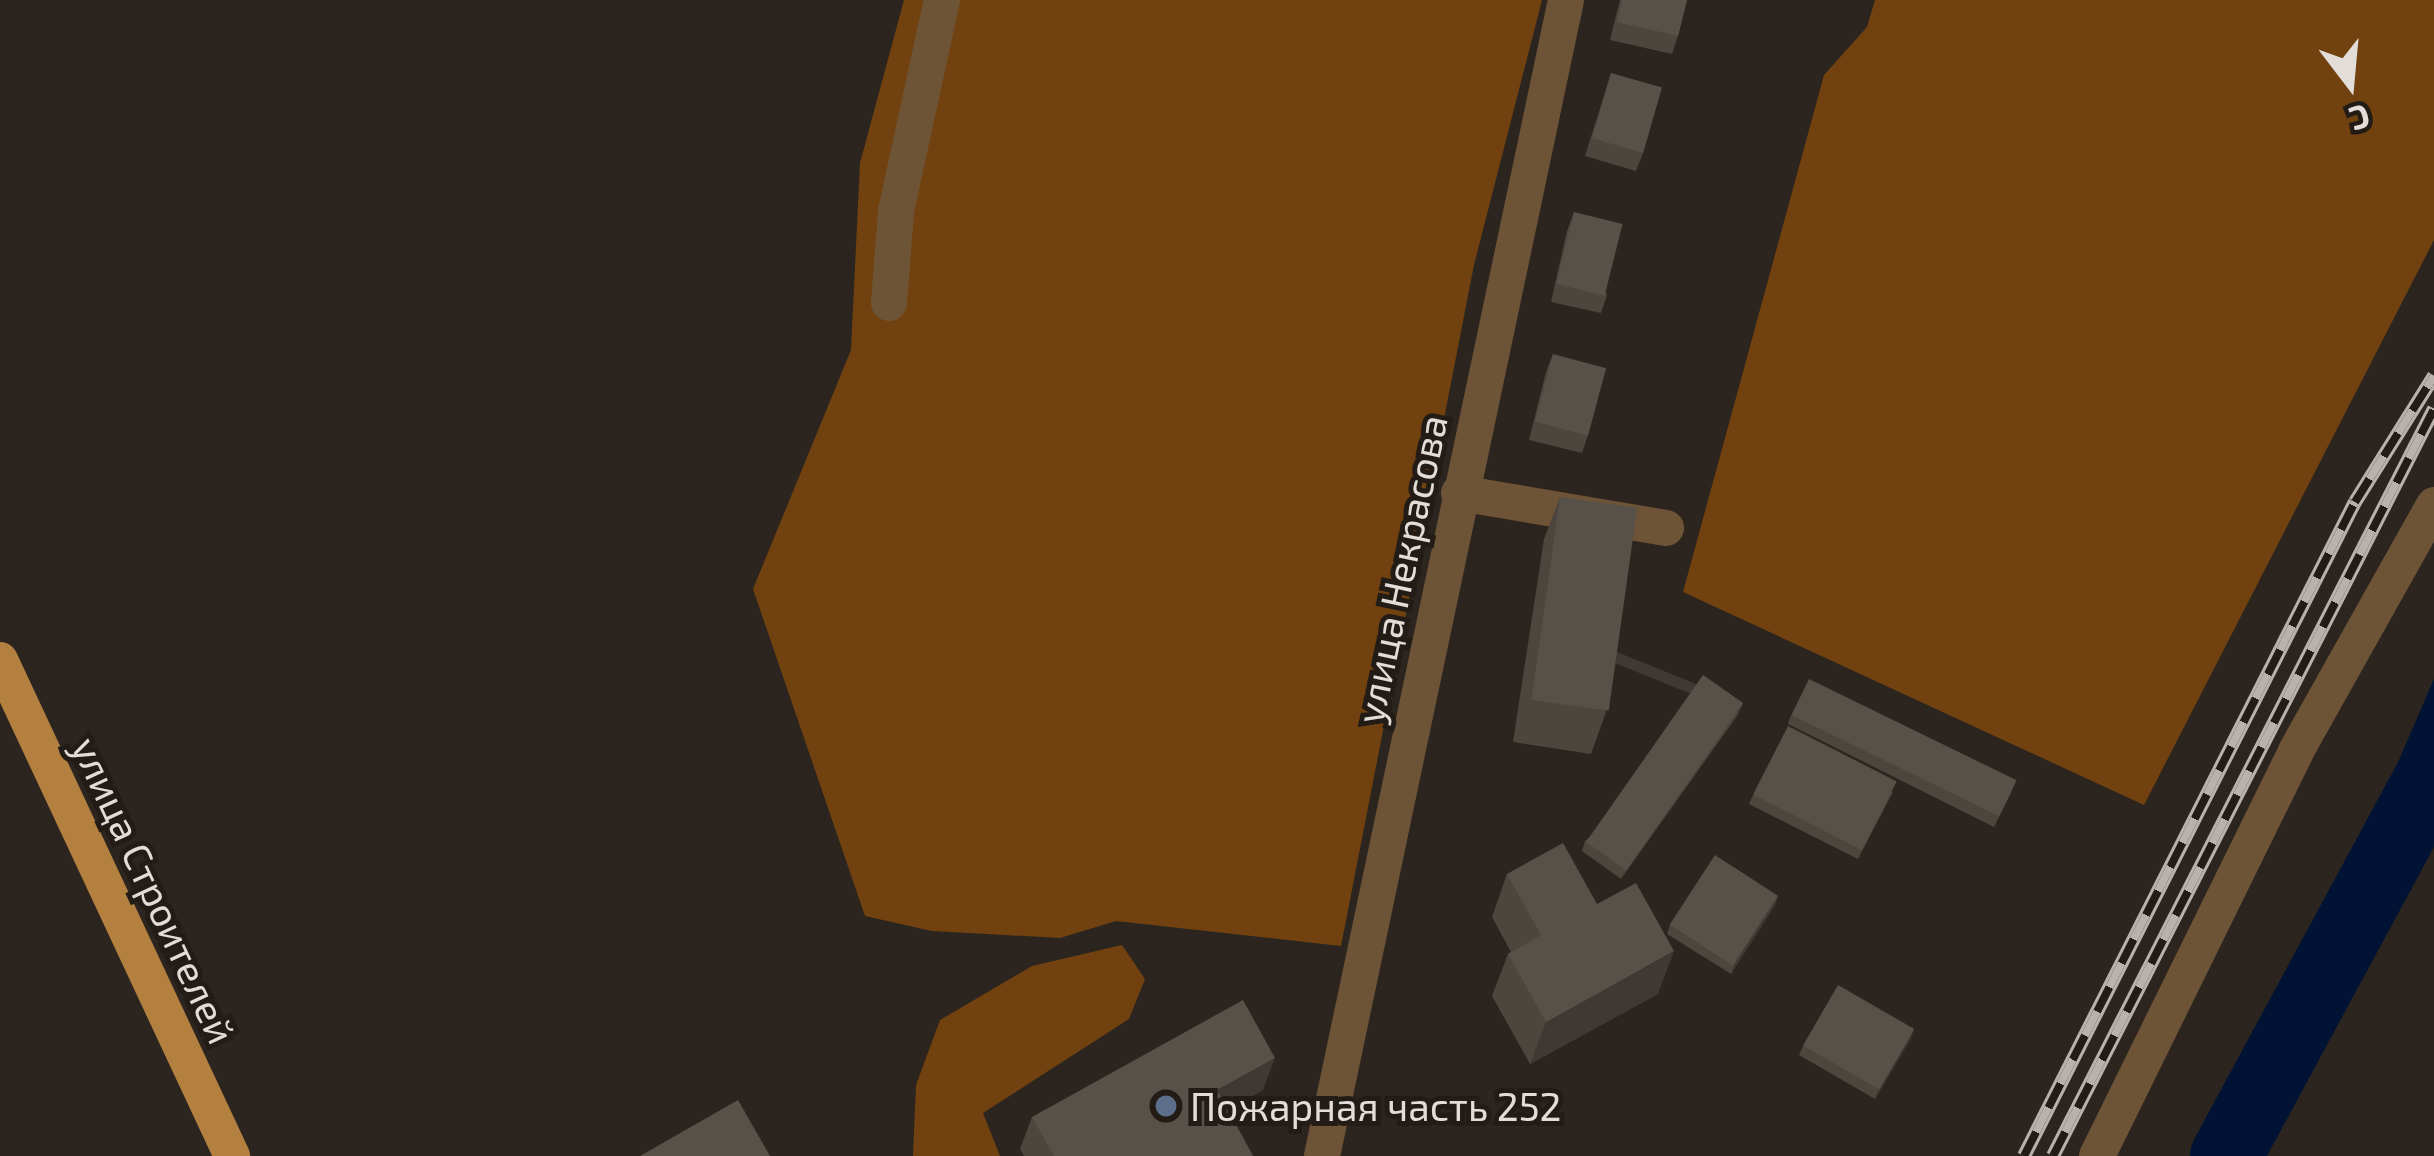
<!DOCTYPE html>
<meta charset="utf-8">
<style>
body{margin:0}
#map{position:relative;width:2434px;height:1156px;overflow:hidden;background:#2c251f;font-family:"Exo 2",sans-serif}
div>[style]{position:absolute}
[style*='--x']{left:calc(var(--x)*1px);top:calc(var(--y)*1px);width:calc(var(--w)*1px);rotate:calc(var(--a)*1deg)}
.green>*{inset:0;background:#71420f}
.water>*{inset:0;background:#001334}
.river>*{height:72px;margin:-36px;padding:0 36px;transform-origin:36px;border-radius:36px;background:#001334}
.minor>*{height:36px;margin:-18px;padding:0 18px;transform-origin:18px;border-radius:18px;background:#6e5437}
.major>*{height:36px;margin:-18px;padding:0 18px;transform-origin:18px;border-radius:18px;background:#b48040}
.rail>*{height:14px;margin-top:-7px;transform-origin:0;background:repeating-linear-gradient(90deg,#231c16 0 27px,#b8b2ae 0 54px);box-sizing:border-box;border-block:3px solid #b8b2ae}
.wall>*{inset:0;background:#4c463f}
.shaded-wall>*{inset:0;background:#3e3933;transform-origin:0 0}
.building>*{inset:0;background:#585149;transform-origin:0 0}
.dots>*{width:33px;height:33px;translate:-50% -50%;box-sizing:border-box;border:6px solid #231c16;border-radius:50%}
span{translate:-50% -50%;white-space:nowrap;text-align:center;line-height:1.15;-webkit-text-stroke:10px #231c16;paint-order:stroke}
.street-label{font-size:39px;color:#e2ddd9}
.poi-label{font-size:39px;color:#e2ddd9}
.left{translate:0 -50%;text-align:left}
.north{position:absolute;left:2290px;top:24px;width:120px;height:120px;-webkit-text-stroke:9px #231c16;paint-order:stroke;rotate:164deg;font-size:33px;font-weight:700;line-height:48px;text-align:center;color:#e2ddd9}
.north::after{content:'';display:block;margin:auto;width:42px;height:54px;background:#e2ddd9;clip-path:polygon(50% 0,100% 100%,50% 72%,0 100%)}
</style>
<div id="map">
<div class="green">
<div style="clip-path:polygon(904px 0,1542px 0,1474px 265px,1341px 946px,1116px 921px,1060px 938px,932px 931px,865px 916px,753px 589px,851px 350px,860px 163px)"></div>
<div style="clip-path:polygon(1875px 0,2434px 0,2434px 240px,2144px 805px,1683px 592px,1824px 75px,1867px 27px)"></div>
<div style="clip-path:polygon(1122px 945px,1145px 979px,1129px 1019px,983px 1113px,1000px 1156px,913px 1156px,916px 1085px,940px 1020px,1032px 966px)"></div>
</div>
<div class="water">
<div style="clip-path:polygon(2434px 679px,2434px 825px,2422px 837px,2380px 804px)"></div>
</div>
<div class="river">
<div style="--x:2226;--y:1156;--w:438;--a:-61.6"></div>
</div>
<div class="minor">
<div style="--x:889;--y:303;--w:92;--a:-85.6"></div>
<div style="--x:896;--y:211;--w:216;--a:-77.7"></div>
<div style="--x:1459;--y:493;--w:210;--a:9.6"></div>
<div style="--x:1322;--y:1156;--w:1181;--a:-78.08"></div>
<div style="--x:2097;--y:1156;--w:451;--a:-63.8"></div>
<div style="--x:2296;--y:751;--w:282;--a:-60.7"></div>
</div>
<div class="major">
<div style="--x:0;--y:660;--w:548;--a:64.93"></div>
</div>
<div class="rail">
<div style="--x:2024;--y:1156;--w:733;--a:-63.16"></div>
<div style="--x:2355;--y:502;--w:149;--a:-57.9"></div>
<div style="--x:2053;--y:1156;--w:839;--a:-62.98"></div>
</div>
<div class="wall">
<div style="clip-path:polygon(1620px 0,1687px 0,1678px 36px,1672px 54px,1610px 40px)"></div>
<div style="clip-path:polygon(1611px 73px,1643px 153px,1636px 171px,1585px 156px)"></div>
<div style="clip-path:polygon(1574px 212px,1607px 295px,1601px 313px,1551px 302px,1567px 231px)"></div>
<div style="clip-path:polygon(1553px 354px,1588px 435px,1582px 453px,1529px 440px,1546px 372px)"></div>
<div style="clip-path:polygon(1560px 497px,1606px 712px,1591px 754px,1513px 742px,1544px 539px)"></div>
<div style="clip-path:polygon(1743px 703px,1739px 713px,1621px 879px,1582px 851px,1585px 841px)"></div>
<div style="clip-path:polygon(1791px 715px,2012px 791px,1994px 827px,1788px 724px)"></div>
<div style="clip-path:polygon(1893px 792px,1858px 859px,1749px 804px,1753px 795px)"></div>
<div style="clip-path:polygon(1507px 874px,1597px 904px,1658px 994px,1530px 1064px,1492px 996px,1508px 954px,1511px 952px,1492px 917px)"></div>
<div style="clip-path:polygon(1778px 896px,1775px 905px,1731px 974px,1667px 934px,1670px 925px)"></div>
<div style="clip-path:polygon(1911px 1038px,1875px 1099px,1799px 1055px,1803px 1046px)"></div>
<div style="clip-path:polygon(1263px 1090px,1228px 1110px,1253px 1156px,1024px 1156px,1020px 1149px,1032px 1117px)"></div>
</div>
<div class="shaded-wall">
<div style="left:1743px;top:703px;width:11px;height:204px;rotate:112deg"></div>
<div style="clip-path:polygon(1778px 896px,1775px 905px,1731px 974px,1734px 965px)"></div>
<div style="clip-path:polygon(1674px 951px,1658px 994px,1530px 1064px,1546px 1022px)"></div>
<div style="clip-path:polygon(1914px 1029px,1911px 1038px,1875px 1099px,1878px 1090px)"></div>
<div style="clip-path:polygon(1275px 1058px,1263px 1090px,1205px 1122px,1217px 1090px)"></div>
</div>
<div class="building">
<div style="clip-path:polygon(1622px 0,1687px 0,1678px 36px,1617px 22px)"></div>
<div style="left:1611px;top:73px;width:53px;height:68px;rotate:16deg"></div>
<div style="left:1574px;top:212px;width:50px;height:74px;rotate:14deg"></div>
<div style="left:1553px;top:354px;width:55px;height:70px;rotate:15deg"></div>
<div style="left:1560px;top:497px;width:78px;height:205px;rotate:8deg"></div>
<div style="left:1703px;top:675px;width:49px;height:204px;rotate:35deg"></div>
<div style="left:1809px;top:679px;width:231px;height:40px;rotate:26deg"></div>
<div style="left:1788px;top:726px;width:122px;height:77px;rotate:27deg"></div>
<div style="clip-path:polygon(1563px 843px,1597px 904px,1636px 883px,1674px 951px,1546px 1022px,1508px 954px,1541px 935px,1507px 874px)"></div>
<div style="left:1715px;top:855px;width:75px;height:83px;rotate:33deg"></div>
<div style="left:1838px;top:985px;width:88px;height:70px;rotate:30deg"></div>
<div style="clip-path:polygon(1243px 1000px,1275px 1058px,1217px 1090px,1253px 1156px,1054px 1156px,1032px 1117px)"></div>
<div style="clip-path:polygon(738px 1100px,770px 1156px,640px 1156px)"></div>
</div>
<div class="dots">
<div style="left:1166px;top:1106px;background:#5c6f8a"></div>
</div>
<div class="street-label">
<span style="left:1401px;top:569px;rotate:-78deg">улица Некрасова</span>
<span style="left:154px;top:890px;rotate:65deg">улица Строителей</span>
</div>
<div class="poi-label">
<span class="left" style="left:1190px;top:1106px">Пожарная часть 252</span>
</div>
<div class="north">С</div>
</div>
